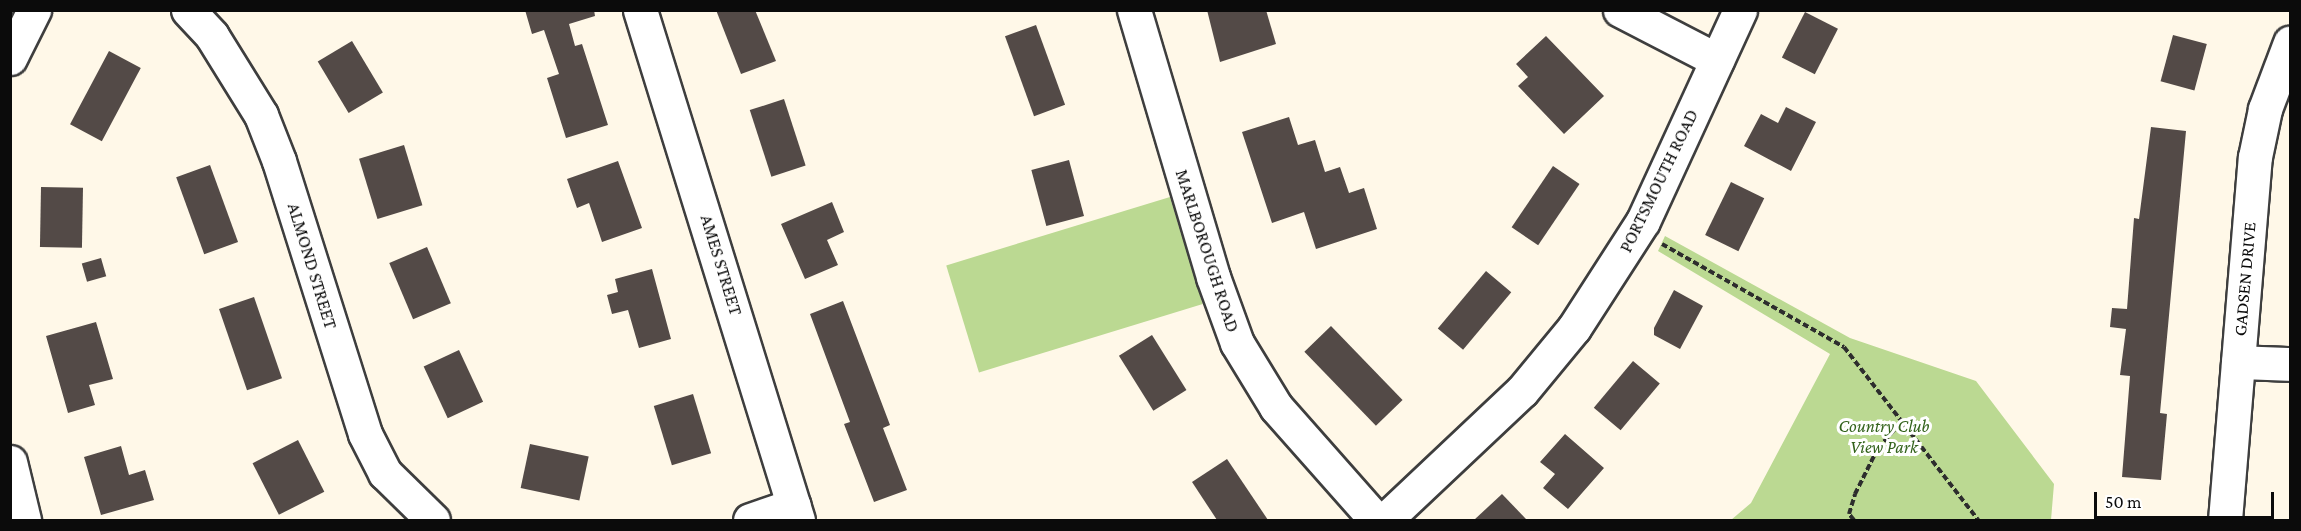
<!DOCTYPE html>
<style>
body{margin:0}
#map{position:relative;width:2301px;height:531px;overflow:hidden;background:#fff8e8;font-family:"Crimson Pro",serif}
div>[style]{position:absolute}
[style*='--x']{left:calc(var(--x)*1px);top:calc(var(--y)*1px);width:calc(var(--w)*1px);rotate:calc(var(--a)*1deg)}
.forest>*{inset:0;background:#bbd992;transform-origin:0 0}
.building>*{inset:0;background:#534a47;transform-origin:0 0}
.path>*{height:4px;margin-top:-2px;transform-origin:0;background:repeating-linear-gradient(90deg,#2d2d2d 0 6px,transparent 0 9px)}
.roads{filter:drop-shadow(2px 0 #3e3e3e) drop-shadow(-2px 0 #3e3e3e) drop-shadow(0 2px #3e3e3e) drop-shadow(0 -2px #3e3e3e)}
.minor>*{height:33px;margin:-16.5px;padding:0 16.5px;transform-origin:16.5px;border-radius:16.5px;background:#fff}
span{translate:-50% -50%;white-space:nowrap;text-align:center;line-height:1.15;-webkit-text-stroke:6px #fff;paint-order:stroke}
.street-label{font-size:18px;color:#0b0b0b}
.park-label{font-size:18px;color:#32621b;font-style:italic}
.frame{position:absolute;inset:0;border:12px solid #0b0b0b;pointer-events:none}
.scale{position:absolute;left:2094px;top:492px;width:180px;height:27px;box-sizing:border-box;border:3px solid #0b0b0b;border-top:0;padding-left:8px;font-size:18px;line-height:21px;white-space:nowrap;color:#0b0b0b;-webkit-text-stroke:4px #fff;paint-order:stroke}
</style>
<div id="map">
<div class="forest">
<div style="left:1170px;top:197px;width:112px;height:234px;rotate:73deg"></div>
<div style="clip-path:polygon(1665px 236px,1850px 338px,1976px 381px,2054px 484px,2051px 520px,1731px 520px,1751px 503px,1830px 354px,1658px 251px)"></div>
</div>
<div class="building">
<div style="clip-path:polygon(525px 10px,594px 10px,595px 16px,569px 24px,575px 46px,582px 44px,608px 125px,566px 138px,547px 78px,559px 74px,544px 30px,532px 34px)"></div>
<div style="clip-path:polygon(716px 10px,755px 10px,776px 61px,741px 74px)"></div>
<div style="clip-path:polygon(1207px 10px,1266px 10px,1276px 44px,1220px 62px)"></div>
<div style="left:1805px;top:12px;width:37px;height:51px;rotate:27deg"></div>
<div style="left:1036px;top:25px;width:85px;height:33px;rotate:70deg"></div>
<div style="left:2173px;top:35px;width:35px;height:48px;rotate:15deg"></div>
<div style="clip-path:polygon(1546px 36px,1604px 96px,1564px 134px,1518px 86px,1528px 77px,1516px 64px)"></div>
<div style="left:352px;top:41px;width:60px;height:40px;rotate:59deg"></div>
<div style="left:109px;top:51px;width:36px;height:83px;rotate:28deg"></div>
<div style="left:784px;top:99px;width:70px;height:36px;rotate:72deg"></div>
<div style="clip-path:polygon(1786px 107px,1816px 122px,1791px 171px,1744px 146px,1761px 114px,1778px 123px)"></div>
<div style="clip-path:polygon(1289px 117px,1298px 145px,1315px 140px,1325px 172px,1340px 167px,1349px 193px,1364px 188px,1377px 229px,1316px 249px,1304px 212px,1272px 223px,1242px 132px)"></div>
<div style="clip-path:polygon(2151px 127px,2186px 131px,2160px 413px,2167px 414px,2161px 480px,2122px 477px,2130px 376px,2120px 375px,2126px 329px,2110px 327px,2112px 308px,2127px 309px,2134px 218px,2139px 219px)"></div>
<div style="left:404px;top:145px;width:63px;height:47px;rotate:73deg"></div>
<div style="left:1069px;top:160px;width:58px;height:39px;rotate:75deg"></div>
<div style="clip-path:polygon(618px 161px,642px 228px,602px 242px,589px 203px,577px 208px,567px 179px)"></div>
<div style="left:210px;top:165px;width:82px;height:36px;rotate:70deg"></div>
<div style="left:1553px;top:166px;width:32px;height:74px;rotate:34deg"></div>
<div style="left:1731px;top:182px;width:37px;height:59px;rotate:26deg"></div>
<div style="left:41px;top:187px;width:42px;height:60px;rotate:1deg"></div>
<div style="clip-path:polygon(832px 202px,844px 232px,827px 240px,838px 265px,805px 279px,781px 224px)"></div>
<div style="left:427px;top:247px;width:61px;height:41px;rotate:67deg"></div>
<div style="left:101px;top:258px;width:19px;height:20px;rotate:74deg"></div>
<div style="clip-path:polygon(652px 269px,671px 339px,639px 348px,628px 310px,612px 314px,607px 295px,618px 292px,615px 279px)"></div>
<div style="left:1486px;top:271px;width:33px;height:75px;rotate:40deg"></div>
<div style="clip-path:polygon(1674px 290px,1703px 306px,1680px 349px,1654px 335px,1654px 328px)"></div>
<div style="left:254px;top:297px;width:86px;height:37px;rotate:71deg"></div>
<div style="clip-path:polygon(843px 301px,890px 425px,883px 428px,907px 490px,874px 502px,844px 424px,850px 422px,810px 314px)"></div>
<div style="clip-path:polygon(96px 322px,113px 379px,89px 385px,95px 405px,68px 413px,46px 336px)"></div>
<div style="left:1331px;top:326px;width:103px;height:37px;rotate:46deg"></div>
<div style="left:1152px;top:335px;width:65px;height:39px;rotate:58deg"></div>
<div style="left:459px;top:350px;width:57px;height:39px;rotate:65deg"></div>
<div style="left:1633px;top:361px;width:35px;height:61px;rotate:40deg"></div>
<div style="left:693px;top:394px;width:62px;height:41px;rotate:73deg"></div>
<div style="clip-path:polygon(1565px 434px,1604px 468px,1568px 509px,1543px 488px,1555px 474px,1540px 462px)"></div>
<div style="left:298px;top:440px;width:58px;height:51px;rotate:63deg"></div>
<div style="left:530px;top:444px;width:60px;height:45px;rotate:12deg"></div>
<div style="clip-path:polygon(121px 446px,129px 475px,145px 470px,154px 500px,101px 515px,84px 457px)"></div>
<div style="clip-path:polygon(1227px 459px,1268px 520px,1217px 520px,1192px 482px)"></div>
<div style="clip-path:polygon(1502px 494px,1527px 520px,1474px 520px)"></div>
</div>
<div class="path">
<div style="--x:1662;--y:244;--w:209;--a:29.5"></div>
<div style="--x:1844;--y:347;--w:219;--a:52.2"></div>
<div style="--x:1854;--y:520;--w:8;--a:-130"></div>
<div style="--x:1849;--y:514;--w:21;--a:-73"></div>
<div style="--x:1855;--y:494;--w:51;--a:-63.4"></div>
<div style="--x:1878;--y:448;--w:36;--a:-48"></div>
</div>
<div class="roads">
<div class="minor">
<div style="--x:188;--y:10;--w:35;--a:47"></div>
<div style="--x:212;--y:36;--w:93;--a:58.2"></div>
<div style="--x:261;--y:115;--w:49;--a:68.6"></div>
<div style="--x:279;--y:161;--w:286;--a:72.5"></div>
<div style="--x:365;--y:434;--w:44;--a:62.9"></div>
<div style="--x:385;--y:473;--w:67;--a:44.4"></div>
<div style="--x:640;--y:10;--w:534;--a:72.79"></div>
<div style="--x:1134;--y:10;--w:278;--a:73.5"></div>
<div style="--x:1213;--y:277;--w:70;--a:70"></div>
<div style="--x:1237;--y:343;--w:75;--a:58.6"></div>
<div style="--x:1276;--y:407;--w:151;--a:48.5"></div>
<div style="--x:1620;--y:10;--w:109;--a:27.3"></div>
<div style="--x:10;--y:58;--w:54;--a:-63.4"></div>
<div style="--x:2238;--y:362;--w:52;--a:2.2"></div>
<div style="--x:10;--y:462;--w:60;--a:76.4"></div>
<div style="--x:750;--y:520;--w:46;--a:-18.8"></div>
<div style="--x:1385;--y:520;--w:188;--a:-43.3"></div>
<div style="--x:1522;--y:391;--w:82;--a:-50.5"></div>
<div style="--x:1574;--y:328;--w:127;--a:-57.2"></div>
<div style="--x:1643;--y:221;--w:232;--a:-65.3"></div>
<div style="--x:2225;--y:520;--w:364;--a:-85.3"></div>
<div style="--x:2255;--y:157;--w:49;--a:-78.2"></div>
<div style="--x:2265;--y:109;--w:71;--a:-69.3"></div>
</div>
</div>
<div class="street-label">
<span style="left:1659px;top:181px;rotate:-64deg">PORTSMOUTH ROAD</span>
<span style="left:1207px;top:251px;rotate:72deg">MARLBOROUGH ROAD</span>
<span style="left:721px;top:265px;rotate:73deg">AMES STREET</span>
<span style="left:312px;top:266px;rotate:73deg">ALMOND STREET</span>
<span style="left:2245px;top:279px;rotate:-85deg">GADSEN DRIVE</span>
</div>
<div class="park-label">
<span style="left:1884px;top:437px">Country Club<br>View Park</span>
</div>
<div class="frame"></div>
<div class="scale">50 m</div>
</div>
